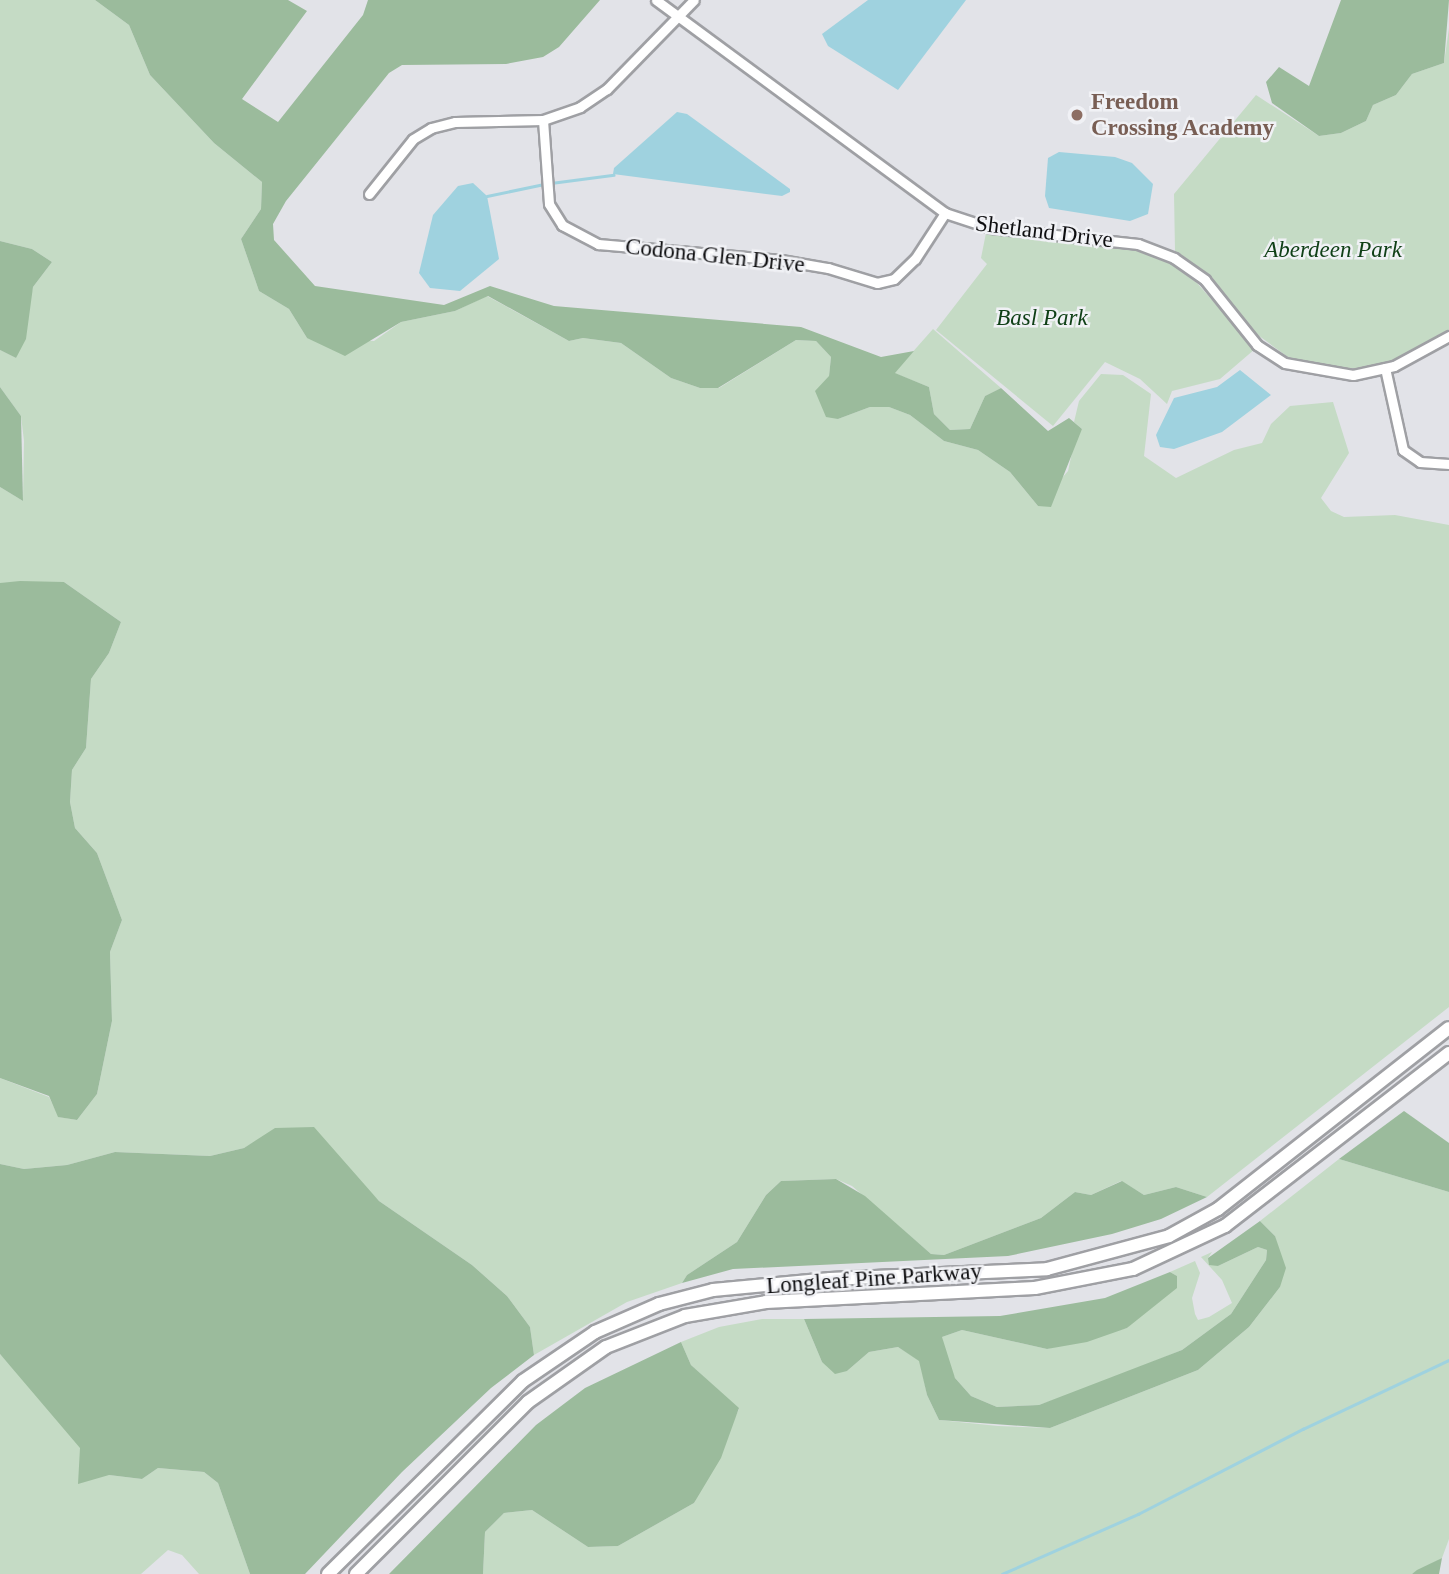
<!DOCTYPE html>
<style>
body{margin:0}
#map{position:relative;width:1449px;height:1574px;overflow:hidden;background:#e2e3e8;font-family:"Times New Roman",serif}
div>[style]{position:absolute}
[style*='--x']{left:calc(var(--x)*1px);top:calc(var(--y)*1px);width:calc(var(--w)*1px);rotate:calc(var(--a)*1deg)}
.green>*{inset:0;background:#c5dbc5}
.forest>*{inset:0;background:#9bbb9c}
.water>*{inset:0;background:#9fd2df}
.stream>*{height:2.5px;margin:-1.25px;padding:0 1.25px;transform-origin:1.25px;border-radius:1.25px;background:#9fd2df}
.roads{filter:drop-shadow(2px 0 #9fa0a4) drop-shadow(-2px 0 #9fa0a4) drop-shadow(0 2px #9fa0a4) drop-shadow(0 -2px #9fa0a4)}
.street>*{height:9px;margin:-4.5px;padding:0 4.5px;transform-origin:4.5px;border-radius:4.5px;background:#fff}
.secondary>*{height:12px;margin:-6px;padding:0 6px;transform-origin:6px;border-radius:6px;background:#fff}
.dots>*{width:19px;height:19px;translate:-50% -50%;box-sizing:border-box;border:4px solid #f0f1f5;border-radius:50%}
span{translate:-50% -50%;white-space:nowrap;text-align:center;line-height:1.15;-webkit-text-stroke:5px #f0f1f5;paint-order:stroke}
.education-label{font-size:23px;color:#785e54;font-weight:700}
.left{translate:0 -50%;text-align:left}
.street-label{font-size:23px;color:#0e0e10}
.park-label{font-size:23px;color:#104017;font-style:italic}
</style>
<div id="map">
<div class="green">
<div style="clip-path:polygon(0 0,95px 0,129px 25px,150px 75px,214px 143px,262px 182px,261px 209px,241px 239px,259px 291px,289px 309px,307px 338px,374px 341px,401px 322px,455px 311px,487px 296px,569px 341px,583px 338px,621px 343px,671px 378px,700px 388px,719px 388px,796px 340px,816px 341px,831px 357px,829px 376px,838px 419px,870px 407px,889px 407px,910px 415px,944px 441px,978px 450px,1010px 472px,1038px 506px,1068px 471px,1075px 439px,1082px 429px,1074px 422px,1079px 401px,1101px 374px,1123px 375px,1151px 394px,1144px 456px,1176px 478px,1234px 450px,1262px 443px,1271px 424px,1290px 406px,1333px 402px,1349px 453px,1321px 498px,1331px 511px,1344px 517px,1395px 515px,1449px 525px,1449px 1007px,1207px 1197px,1176px 1187px,1144px 1195px,1121px 1181px,1091px 1195px,1075px 1192px,1041px 1218px,944px 1255px,931px 1254px,852px 1186px,836px 1179px,781px 1181px,766px 1195px,737px 1242px,687px 1275px,682px 1283px,627px 1302px,534px 1355px,530px 1327px,507px 1296px,472px 1265px,379px 1201px,358px 1180px,276px 1129px,244px 1148px,210px 1156px,115px 1152px,67px 1165px,24px 1169px,0 1164px,0 1078px,49px 1097px,59px 1117px,77px 1120px,97px 1094px,112px 1021px,110px 952px,122px 920px,97px 853px,75px 828px,70px 802px,72px 770px,86px 748px,91px 679px,109px 653px,121px 622px,64px 582px,0 583px,0 487px,23px 501px,24px 441px,21px 416px,0 387px,0 350px,16px 358px,33px 287px,52px 262px,32px 249px,0 241px)"></div>
<div style="clip-path:polygon(1449px 28px,1449px 332px,1398px 360px,1361px 368px,1331px 368px,1288px 357px,1244px 325px,1212px 283px,1175px 251px,1174px 194px,1256px 95px,1319px 136px,1341px 133px,1366px 121px,1373px 105px,1396px 95px,1412px 74px,1444px 63px)"></div>
<div style="clip-path:polygon(986px 233px,1137px 251px,1170px 263px,1197px 283px,1255px 349px,1220px 379px,1172px 391px,1167px 404px,1140px 379px,1105px 362px,1053px 426px,936px 330px,987px 264px,981px 258px)"></div>
<div style="clip-path:polygon(933px 329px,1001px 388px,985px 396px,970px 429px,950px 430px,934px 414px,929px 387px,894px 373px)"></div>
<div style="clip-path:polygon(1339px 1159px,1449px 1192px,1449px 1539px,1442px 1558px,1412px 1574px,483px 1574px,485px 1532px,504px 1513px,532px 1510px,588px 1547px,618px 1546px,694px 1503px,739px 1409px,691px 1365px,681px 1342px,719px 1327px,762px 1319px,804px 1319px,822px 1362px,847px 1371px,869px 1352px,898px 1347px,920px 1361px,927px 1395px,939px 1420px,998px 1426px,1050px 1428px,1198px 1370px,1249px 1327px,1280px 1287px,1275px 1236px,1260px 1221px)"></div>
<div style="clip-path:polygon(1258px 1247px,1267px 1250px,1266px 1260px,1231px 1314px,1182px 1350px,1083px 1390px,1039px 1405px,997px 1407px,971px 1396px,955px 1378px,943px 1351px,942px 1337px,962px 1330px,1047px 1349px,1127px 1328px,1177px 1276px,1170px 1272px,1195px 1261px,1200px 1273px,1192px 1298px,1195px 1314px,1198px 1320px,1209px 1317px,1232px 1303px,1222px 1280px,1201px 1257px,1212px 1252px,1208px 1258px,1218px 1266px)"></div>
<div style="clip-path:polygon(0 1354px,109px 1475px,142px 1479px,158px 1468px,204px 1472px,218px 1483px,250px 1574px,199px 1574px,182px 1555px,168px 1550px,141px 1574px,0 1574px)"></div>
</div>
<div class="forest">
<div style="clip-path:polygon(95px 0,288px 0,307px 11px,242px 99px,278px 122px,363px 15px,368px 0,600px 0,559px 47px,543px 57px,506px 64px,402px 65px,389px 73px,286px 201px,273px 224px,274px 240px,315px 286px,444px 305px,490px 286px,554px 306px,801px 327px,881px 357px,914px 351px,895px 373px,929px 387px,934px 414px,950px 430px,970px 429px,985px 396px,1001px 388px,1048px 431px,1069px 418px,1082px 429px,1051px 507px,1038px 506px,1010px 472px,978px 450px,944px 441px,910px 415px,889px 407px,870px 407px,838px 419px,826px 417px,815px 391px,829px 376px,831px 357px,816px 341px,796px 340px,718px 388px,700px 388px,671px 378px,621px 343px,583px 338px,569px 341px,488px 296px,455px 311px,401px 322px,345px 356px,307px 338px,289px 309px,259px 291px,241px 239px,261px 209px,262px 182px,214px 143px,150px 75px,129px 25px)"></div>
<div style="clip-path:polygon(1341px 0,1449px 0,1444px 63px,1412px 74px,1396px 95px,1373px 105px,1366px 121px,1341px 133px,1319px 136px,1272px 103px,1266px 82px,1279px 67px,1309px 86px)"></div>
<div style="clip-path:polygon(0 241px,32px 249px,52px 262px,33px 287px,26px 339px,16px 358px,0 350px)"></div>
<div style="clip-path:polygon(0 387px,21px 416px,23px 501px,0 487px)"></div>
<div style="clip-path:polygon(20px 581px,64px 582px,121px 622px,109px 653px,91px 679px,86px 748px,72px 770px,70px 802px,75px 828px,97px 853px,122px 920px,110px 952px,112px 1021px,97px 1094px,77px 1120px,58px 1117px,49px 1096px,0 1078px,0 583px)"></div>
<div style="clip-path:polygon(1404px 1111px,1449px 1143px,1449px 1192px,1339px 1159px)"></div>
<div style="clip-path:polygon(314px 1127px,379px 1201px,472px 1265px,507px 1296px,530px 1327px,534px 1355px,491px 1388px,402px 1472px,305px 1574px,250px 1574px,218px 1483px,204px 1472px,158px 1468px,142px 1479px,109px 1475px,78px 1484px,80px 1448px,0 1354px,0 1164px,24px 1169px,67px 1165px,115px 1152px,210px 1156px,244px 1148px,275px 1128px)"></div>
<div style="clip-path:polygon(836px 1179px,865px 1196px,931px 1254px,944px 1255px,1041px 1218px,1075px 1192px,1091px 1195px,1122px 1181px,1144px 1195px,1176px 1187px,1207px 1197px,1161px 1219px,1112px 1234px,1008px 1256px,733px 1269px,682px 1283px,687px 1275px,737px 1242px,766px 1195px,781px 1181px)"></div>
<div style="clip-path:polygon(1260px 1221px,1275px 1236px,1286px 1268px,1280px 1287px,1249px 1327px,1198px 1370px,1050px 1428px,939px 1420px,927px 1395px,919px 1361px,898px 1347px,869px 1352px,847px 1371px,835px 1374px,822px 1362px,804px 1319px,1000px 1316px,1105px 1298px,1170px 1272px,1177px 1276px,1177px 1288px,1127px 1328px,1087px 1342px,1047px 1349px,962px 1330px,942px 1337px,955px 1378px,971px 1396px,997px 1407px,1039px 1405px,1182px 1350px,1231px 1314px,1266px 1260px,1267px 1250px,1258px 1247px,1218px 1266px,1209px 1265px,1208px 1258px)"></div>
<div style="clip-path:polygon(681px 1342px,691px 1365px,739px 1408px,721px 1458px,694px 1503px,618px 1546px,588px 1547px,532px 1510px,504px 1513px,485px 1532px,483px 1574px,389px 1574px,536px 1425px,585px 1388px)"></div>
<div style="clip-path:polygon(1442px 1558px,1439px 1574px,1412px 1574px,1417px 1570px)"></div>
</div>
<div class="water">
<div style="clip-path:polygon(868px 0,966px 0,898px 90px,828px 46px,822px 34px)"></div>
<div style="clip-path:polygon(677px 112px,687px 114px,790px 189px,790px 192px,782px 196px,613px 174px,614px 168px)"></div>
<div style="clip-path:polygon(1059px 152px,1115px 157px,1132px 163px,1153px 184px,1148px 214px,1130px 221px,1049px 208px,1045px 196px,1048px 158px)"></div>
<div style="clip-path:polygon(473px 183px,487px 196px,499px 259px,460px 291px,430px 288px,419px 273px,433px 215px,458px 186px)"></div>
<div style="clip-path:polygon(1240px 370px,1271px 395px,1222px 432px,1174px 449px,1160px 447px,1156px 435px,1174px 398px,1217px 387px)"></div>
</div>
<div class="stream">
<div style="--x:551;--y:183;--w:63;--a:-7.4"></div>
<div style="--x:487;--y:196;--w:58;--a:-11.9"></div>
<div style="--x:1002;--y:1574;--w:149;--a:-23.8"></div>
<div style="--x:1138;--y:1514;--w:186;--a:-27.3"></div>
<div style="--x:1303;--y:1429;--w:161;--a:-25.3"></div>
</div>
<div class="roads">
<div class="street">
<div style="--x:656;--y:0;--w:359;--a:36.4"></div>
<div style="--x:945;--y:213;--w:48;--a:18.1"></div>
<div style="--x:991;--y:228;--w:148;--a:6.2"></div>
<div style="--x:1138;--y:244;--w:39;--a:21"></div>
<div style="--x:1174;--y:258;--w:38;--a:35"></div>
<div style="--x:1205;--y:280;--w:83;--a:51.3"></div>
<div style="--x:1257;--y:345;--w:33;--a:33"></div>
<div style="--x:1285;--y:363;--w:69;--a:10"></div>
<div style="--x:1353;--y:375;--w:42;--a:-12.4"></div>
<div style="--x:1394;--y:366;--w:63;--a:-28.6"></div>
<div style="--x:543;--y:120;--w:84;--a:85.9"></div>
<div style="--x:549;--y:204;--w:25;--a:58"></div>
<div style="--x:562;--y:225;--w:41;--a:27.8"></div>
<div style="--x:598;--y:244;--w:184;--a:5"></div>
<div style="--x:781;--y:260;--w:48;--a:9.7"></div>
<div style="--x:828;--y:268;--w:51;--a:17"></div>
<div style="--x:877;--y:283;--w:17;--a:-13"></div>
<div style="--x:894;--y:279;--w:29;--a:-44"></div>
<div style="--x:915;--y:259;--w:55;--a:-56.9"></div>
<div style="--x:369;--y:194;--w:70;--a:-51.3"></div>
<div style="--x:413;--y:139;--w:21;--a:-31"></div>
<div style="--x:431;--y:128;--w:25;--a:-14"></div>
<div style="--x:455;--y:122;--w:88;--a:-1.3"></div>
<div style="--x:543;--y:120;--w:39;--a:-19"></div>
<div style="--x:580;--y:107;--w:32;--a:-34"></div>
<div style="--x:607;--y:89;--w:124;--a:-45.7"></div>
<div style="--x:1385;--y:368;--w:84;--a:77.6"></div>
<div style="--x:1403;--y:450;--w:21;--a:35"></div>
<div style="--x:1420;--y:462;--w:29;--a:4"></div>
</div>
<div class="secondary">
<div style="--x:328;--y:1574;--w:274;--a:-44.7"></div>
<div style="--x:523;--y:1381;--w:87;--a:-34.2"></div>
<div style="--x:595;--y:1332;--w:70;--a:-23.6"></div>
<div style="--x:659;--y:1304;--w:56;--a:-14.5"></div>
<div style="--x:713;--y:1290;--w:118;--a:-5.4"></div>
<div style="--x:830;--y:1279;--w:217;--a:-2.6"></div>
<div style="--x:1047;--y:1269;--w:126;--a:-15.1"></div>
<div style="--x:1169;--y:1236;--w:56;--a:-28.9"></div>
<div style="--x:1218;--y:1209;--w:293;--a:-38.1"></div>
<div style="--x:356;--y:1574;--w:243;--a:-45"></div>
<div style="--x:528;--y:1402;--w:95;--a:-35.2"></div>
<div style="--x:606;--y:1347;--w:85;--a:-21.4"></div>
<div style="--x:685;--y:1316;--w:82;--a:-9.8"></div>
<div style="--x:766;--y:1302;--w:269;--a:-3"></div>
<div style="--x:1035;--y:1288;--w:100;--a:-11"></div>
<div style="--x:1133;--y:1269;--w:102;--a:-25.1"></div>
<div style="--x:1225;--y:1226;--w:283;--a:-37.7"></div>
</div>
</div>
<div class="dots">
<div style="left:1077px;top:115px;background:#8d6e63"></div>
</div>
<div class="education-label">
<span class="left" style="left:1091px;top:115px">Freedom<br>Crossing Academy</span>
</div>
<div class="street-label">
<span style="left:1044px;top:232px;rotate:7deg">Shetland Drive</span>
<span style="left:715px;top:256px;rotate:6deg">Codona Glen Drive</span>
<span style="left:874px;top:1279px;rotate:-4deg">Longleaf Pine Parkway</span>
</div>
<div class="park-label">
<span style="left:1333px;top:250px">Aberdeen Park</span>
<span style="left:1042px;top:318px">Basl Park</span>
</div>
</div>
